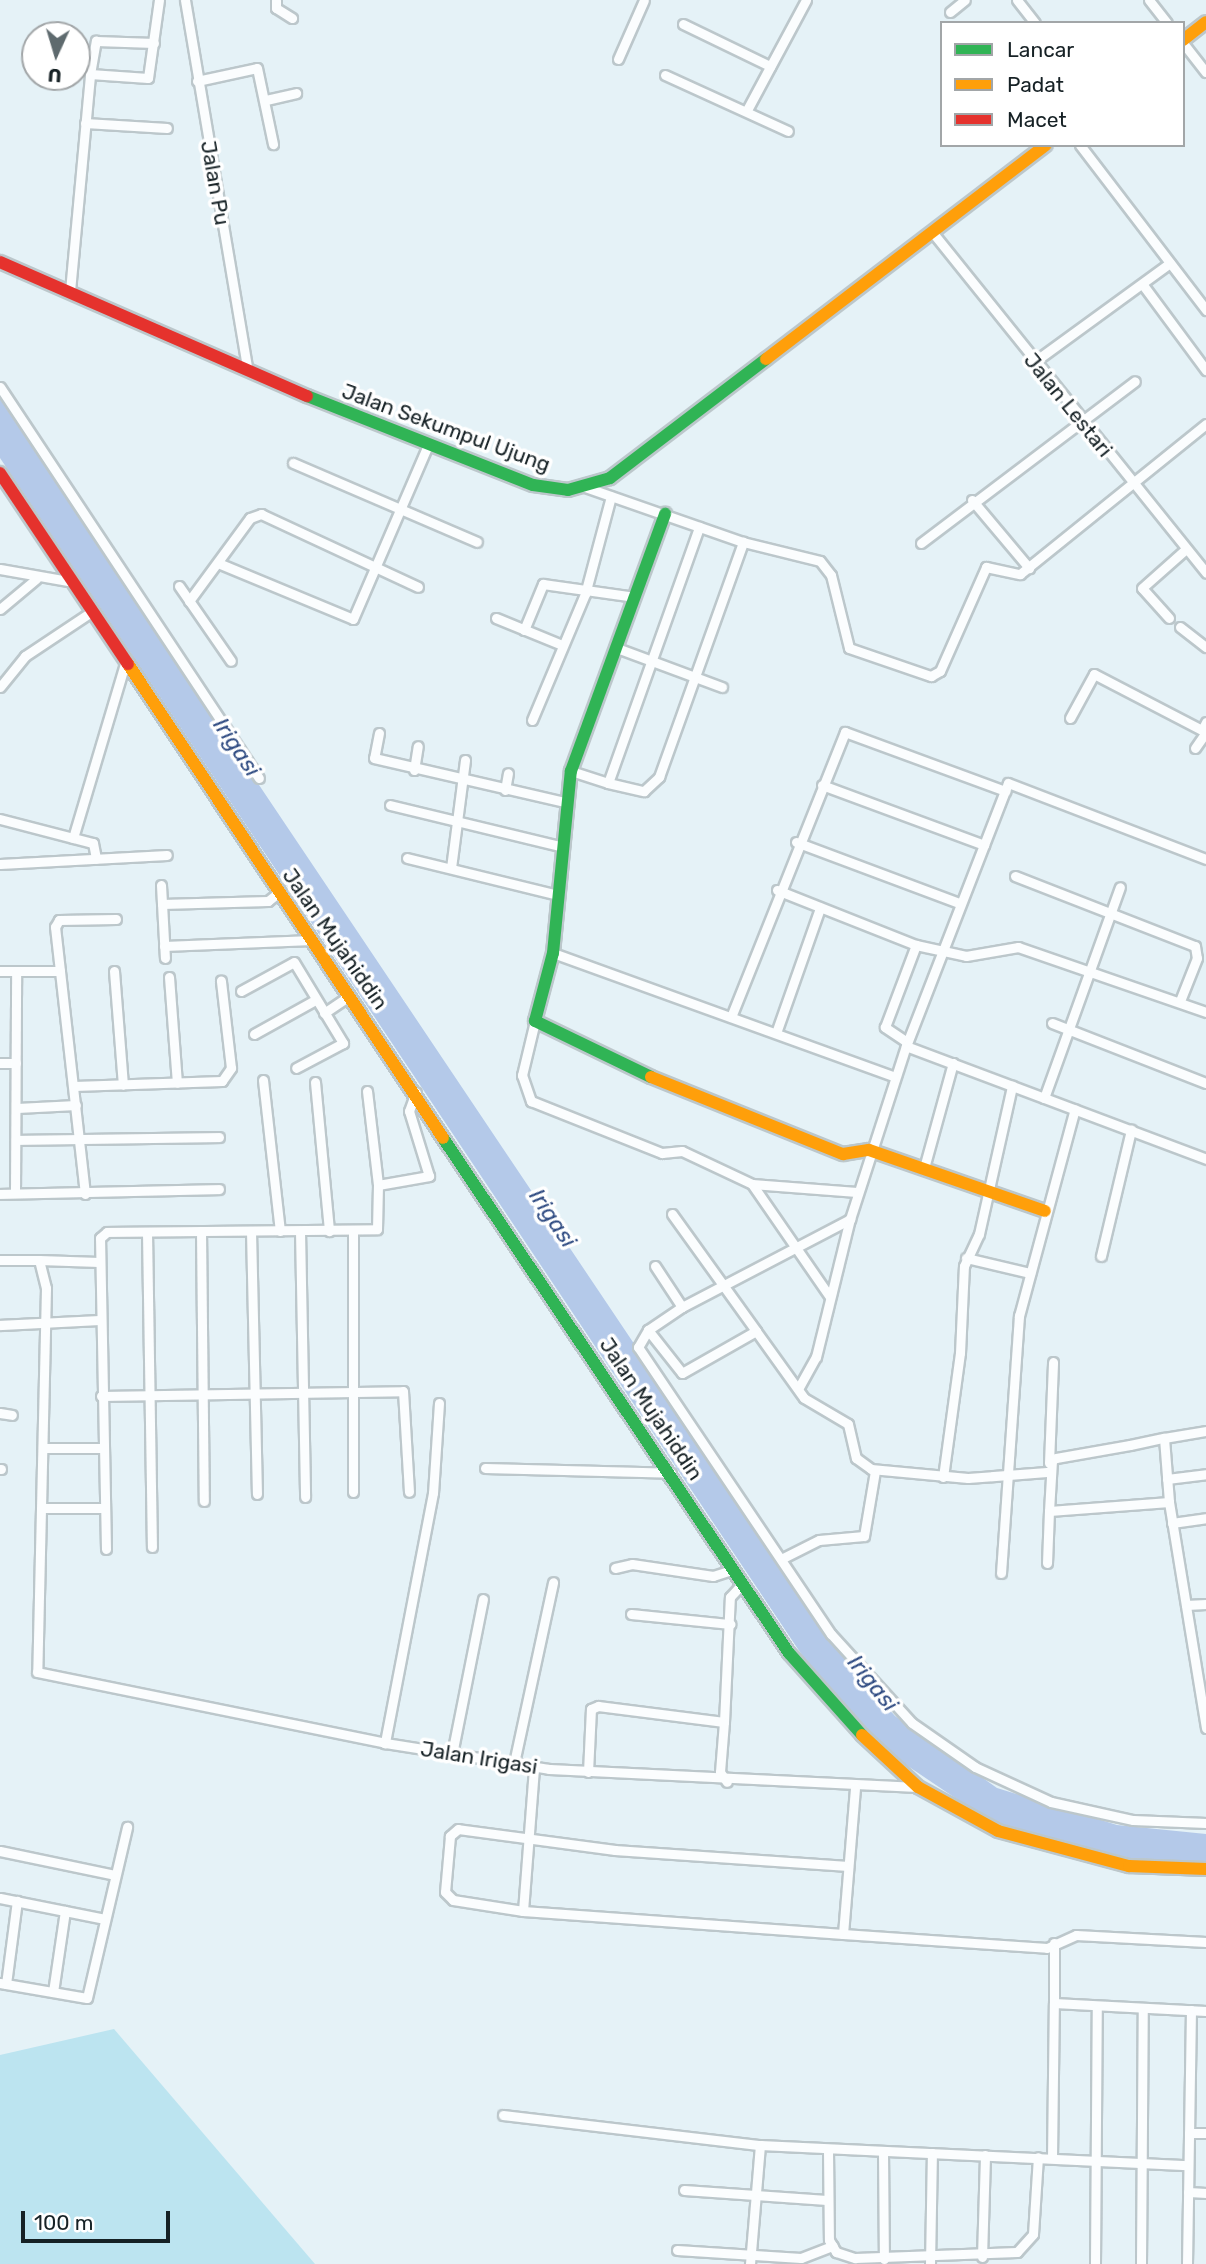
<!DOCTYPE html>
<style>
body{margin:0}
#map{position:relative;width:1206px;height:2264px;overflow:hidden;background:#e5f2f7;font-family:Rubik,sans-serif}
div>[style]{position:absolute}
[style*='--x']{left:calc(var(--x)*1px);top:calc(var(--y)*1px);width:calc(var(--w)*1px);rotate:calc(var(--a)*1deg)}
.green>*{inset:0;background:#bce4f0}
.water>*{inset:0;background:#b4c9e9}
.roads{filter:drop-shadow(2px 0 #bcc7cb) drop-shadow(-2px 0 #bcc7cb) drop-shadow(0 2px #bcc7cb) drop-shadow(0 -2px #bcc7cb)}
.street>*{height:9px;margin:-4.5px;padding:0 4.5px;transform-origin:4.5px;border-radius:4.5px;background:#fbfdfe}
.fast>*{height:12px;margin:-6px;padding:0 6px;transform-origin:6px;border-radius:6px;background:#30b455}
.slow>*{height:12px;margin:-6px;padding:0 6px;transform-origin:6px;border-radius:6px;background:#ff9f0a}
.jam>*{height:12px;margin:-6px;padding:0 6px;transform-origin:6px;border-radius:6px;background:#e5322d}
span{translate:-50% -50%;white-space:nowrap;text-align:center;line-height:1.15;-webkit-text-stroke:7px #fff;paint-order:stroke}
.street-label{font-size:21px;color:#162125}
.water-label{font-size:23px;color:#2f4b82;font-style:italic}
.legend{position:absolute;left:940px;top:21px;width:245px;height:126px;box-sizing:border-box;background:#fff;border:2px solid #a2a6a8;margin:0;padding:9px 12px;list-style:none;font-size:21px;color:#162125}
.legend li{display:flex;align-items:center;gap:14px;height:35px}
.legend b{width:35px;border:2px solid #a2a6a8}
.north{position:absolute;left:21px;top:21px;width:70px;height:70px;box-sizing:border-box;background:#fff;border:2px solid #a2a6a8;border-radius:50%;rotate:184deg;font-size:19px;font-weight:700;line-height:28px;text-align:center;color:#162125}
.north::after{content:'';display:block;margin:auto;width:24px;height:32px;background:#5e6a6e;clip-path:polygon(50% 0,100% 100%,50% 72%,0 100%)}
.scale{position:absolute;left:21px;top:2211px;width:149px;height:32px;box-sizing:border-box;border:4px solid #162125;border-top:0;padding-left:9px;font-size:21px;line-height:24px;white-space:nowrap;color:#162125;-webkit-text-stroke:5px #fff;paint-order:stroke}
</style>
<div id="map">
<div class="green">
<div style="clip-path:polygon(114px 2029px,315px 2264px,0 2264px,0 2055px)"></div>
</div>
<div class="water">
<div style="clip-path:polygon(0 399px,849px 1664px,895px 1716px,997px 1788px,1117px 1825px,1206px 1834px,1206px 1864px,1121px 1860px,1043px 1842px,979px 1814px,887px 1752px,812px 1670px,0 458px)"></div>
</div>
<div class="roads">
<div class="street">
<div style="--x:185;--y:0;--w:371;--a:80.4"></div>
<div style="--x:276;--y:0;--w:8;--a:90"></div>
<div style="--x:276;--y:8;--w:19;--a:32"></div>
<div style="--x:1017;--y:0;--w:29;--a:52"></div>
<div style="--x:1149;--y:0;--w:29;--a:52"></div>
<div style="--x:950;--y:12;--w:19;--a:-39"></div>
<div style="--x:683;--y:24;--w:97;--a:25.8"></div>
<div style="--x:1183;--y:43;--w:37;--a:52"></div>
<div style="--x:618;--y:59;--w:64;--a:-66.2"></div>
<div style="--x:90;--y:74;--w:34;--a:-80"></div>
<div style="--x:96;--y:41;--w:58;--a:2"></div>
<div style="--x:665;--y:75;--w:135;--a:24.5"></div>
<div style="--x:197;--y:81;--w:61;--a:-12.2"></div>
<div style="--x:257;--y:68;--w:78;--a:78.1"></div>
<div style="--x:266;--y:100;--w:31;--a:-13"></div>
<div style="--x:747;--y:110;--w:125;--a:-61.8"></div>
<div style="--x:85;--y:123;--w:82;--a:3.5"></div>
<div style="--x:1080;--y:145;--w:208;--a:52.6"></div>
<div style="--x:933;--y:233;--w:436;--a:51.2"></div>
<div style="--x:1143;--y:285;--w:106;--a:53.5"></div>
<div style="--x:70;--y:291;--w:218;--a:-84.7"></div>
<div style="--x:90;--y:74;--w:58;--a:3.9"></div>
<div style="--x:148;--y:78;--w:79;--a:-82"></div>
<div style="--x:1034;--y:362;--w:168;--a:-36.1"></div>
<div style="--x:0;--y:387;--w:469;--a:56.5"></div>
<div style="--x:293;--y:463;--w:200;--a:23.2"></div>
<div style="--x:585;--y:487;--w:167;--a:19.2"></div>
<div style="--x:743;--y:542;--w:79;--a:13.9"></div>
<div style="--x:820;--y:561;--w:18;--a:52"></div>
<div style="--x:831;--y:575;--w:75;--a:76.1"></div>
<div style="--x:849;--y:648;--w:87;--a:18.9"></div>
<div style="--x:931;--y:676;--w:10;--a:-29"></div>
<div style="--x:940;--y:671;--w:114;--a:-66.1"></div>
<div style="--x:986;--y:567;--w:35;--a:12"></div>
<div style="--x:1020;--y:574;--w:239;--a:-38.9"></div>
<div style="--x:972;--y:500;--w:89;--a:50"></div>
<div style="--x:921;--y:543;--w:268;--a:-37.1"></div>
<div style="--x:218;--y:563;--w:146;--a:22.5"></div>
<div style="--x:353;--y:619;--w:189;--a:-66.7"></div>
<div style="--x:0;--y:569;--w:69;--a:10"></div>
<div style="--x:179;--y:586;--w:91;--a:55.3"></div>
<div style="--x:189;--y:601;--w:103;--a:-53.7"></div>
<div style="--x:250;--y:518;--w:12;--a:-20"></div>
<div style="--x:261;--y:514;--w:173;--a:24.9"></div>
<div style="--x:0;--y:609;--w:47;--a:-39.8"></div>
<div style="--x:496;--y:618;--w:71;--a:22.2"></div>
<div style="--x:1169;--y:618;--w:40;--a:-132"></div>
<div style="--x:1142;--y:588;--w:57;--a:-41.5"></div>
<div style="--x:1180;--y:627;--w:33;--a:38"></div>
<div style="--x:524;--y:630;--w:50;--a:-67.6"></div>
<div style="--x:543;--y:584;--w:93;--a:8"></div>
<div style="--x:617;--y:648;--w:112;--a:20.4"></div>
<div style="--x:0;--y:687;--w:40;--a:-51"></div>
<div style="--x:25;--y:656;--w:79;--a:-33.7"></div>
<div style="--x:1070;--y:718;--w:50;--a:-61.4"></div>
<div style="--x:1094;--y:674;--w:122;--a:27.4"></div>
<div style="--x:1202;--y:730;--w:9;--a:-63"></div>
<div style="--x:532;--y:720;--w:137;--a:-67.2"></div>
<div style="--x:585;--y:594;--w:101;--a:-75.1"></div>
<div style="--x:379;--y:733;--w:25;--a:101"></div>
<div style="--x:374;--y:758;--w:195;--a:13"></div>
<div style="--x:1195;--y:748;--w:19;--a:-55"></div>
<div style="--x:414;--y:770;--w:24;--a:-81"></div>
<div style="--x:571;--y:771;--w:39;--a:18"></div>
<div style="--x:608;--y:783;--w:272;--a:-70.4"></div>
<div style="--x:608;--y:783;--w:37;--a:13"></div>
<div style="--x:644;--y:791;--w:21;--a:-43"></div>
<div style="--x:659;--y:777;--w:250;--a:-70.3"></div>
<div style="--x:822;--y:785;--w:173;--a:20.3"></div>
<div style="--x:505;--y:790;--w:17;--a:-80"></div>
<div style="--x:390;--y:805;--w:175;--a:13.6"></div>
<div style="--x:0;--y:819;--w:96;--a:14.5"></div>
<div style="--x:93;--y:843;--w:16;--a:79"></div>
<div style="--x:73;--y:838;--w:186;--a:-73.4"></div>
<div style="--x:796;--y:842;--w:174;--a:20.5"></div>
<div style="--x:407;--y:858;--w:155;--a:13.8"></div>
<div style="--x:0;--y:864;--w:167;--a:-3.1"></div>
<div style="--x:451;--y:868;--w:109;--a:-82.6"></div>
<div style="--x:1015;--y:876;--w:193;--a:21.3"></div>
<div style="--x:1195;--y:946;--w:12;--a:81"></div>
<div style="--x:1197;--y:958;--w:46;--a:111.6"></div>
<div style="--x:161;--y:885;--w:73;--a:86.9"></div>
<div style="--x:777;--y:890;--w:149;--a:21.6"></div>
<div style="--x:162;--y:904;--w:106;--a:-1.6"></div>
<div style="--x:268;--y:901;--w:14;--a:-39"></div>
<div style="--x:164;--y:946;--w:148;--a:-2.3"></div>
<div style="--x:553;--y:953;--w:361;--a:19.9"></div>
<div style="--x:0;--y:971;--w:60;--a:0"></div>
<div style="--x:114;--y:971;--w:114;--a:85.5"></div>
<div style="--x:169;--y:977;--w:106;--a:85.7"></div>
<div style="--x:241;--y:991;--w:60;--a:-28.7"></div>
<div style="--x:294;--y:962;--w:95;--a:58.8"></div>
<div style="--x:343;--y:1043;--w:53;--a:152"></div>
<div style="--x:324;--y:1013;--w:25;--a:-34"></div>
<div style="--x:345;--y:999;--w:10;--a:-90"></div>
<div style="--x:731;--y:1017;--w:307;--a:-68.2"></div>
<div style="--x:845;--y:732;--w:171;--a:20.2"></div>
<div style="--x:535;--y:1021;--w:56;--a:103.5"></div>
<div style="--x:522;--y:1075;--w:28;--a:71"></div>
<div style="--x:531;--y:1101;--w:141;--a:21.7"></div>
<div style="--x:662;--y:1153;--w:20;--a:-6"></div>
<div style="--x:682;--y:1151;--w:77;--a:25.2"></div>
<div style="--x:752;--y:1184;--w:105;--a:4.4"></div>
<div style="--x:1052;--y:1023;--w:165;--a:21.3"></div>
<div style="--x:776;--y:1033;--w:133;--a:-70.6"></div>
<div style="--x:254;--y:1034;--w:70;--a:-29.1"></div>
<div style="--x:907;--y:1042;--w:27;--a:-146"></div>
<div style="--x:885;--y:1027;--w:88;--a:-69.3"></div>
<div style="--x:916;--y:945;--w:51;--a:12.4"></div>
<div style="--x:966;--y:956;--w:53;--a:-9.8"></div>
<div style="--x:1018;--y:947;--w:199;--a:19.1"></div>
<div style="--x:906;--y:1046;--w:282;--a:-68.8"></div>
<div style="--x:1008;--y:783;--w:212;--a:21"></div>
<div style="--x:0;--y:1063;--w:16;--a:0"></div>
<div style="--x:263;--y:1080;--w:152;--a:83.6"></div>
<div style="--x:315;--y:1082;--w:150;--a:84.6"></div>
<div style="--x:74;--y:1086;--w:148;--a:-1.9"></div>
<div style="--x:222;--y:1081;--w:16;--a:-55"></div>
<div style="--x:231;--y:1068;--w:88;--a:-96.6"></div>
<div style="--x:367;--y:1091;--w:95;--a:83.3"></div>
<div style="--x:1044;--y:1098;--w:224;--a:-70.2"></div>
<div style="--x:17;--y:1108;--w:59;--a:-2.9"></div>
<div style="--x:16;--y:1140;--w:203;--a:-0.8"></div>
<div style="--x:924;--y:1168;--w:109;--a:-74.6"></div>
<div style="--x:752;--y:1184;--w:137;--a:55.4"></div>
<div style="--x:15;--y:1193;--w:222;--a:-89.7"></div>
<div style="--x:0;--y:1194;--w:219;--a:-1.3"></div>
<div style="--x:85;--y:1194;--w:269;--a:-96.4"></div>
<div style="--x:55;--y:927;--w:8;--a:-60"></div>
<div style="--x:59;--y:920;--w:57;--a:-1"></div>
<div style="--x:672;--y:1214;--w:144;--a:54.3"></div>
<div style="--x:756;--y:1331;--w:85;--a:150.4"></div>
<div style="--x:682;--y:1373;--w:55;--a:-128.3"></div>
<div style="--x:648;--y:1330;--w:41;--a:-34.1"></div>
<div style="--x:201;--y:1231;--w:270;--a:89.4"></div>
<div style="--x:251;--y:1231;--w:263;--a:88.7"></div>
<div style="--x:300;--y:1231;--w:266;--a:88.9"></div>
<div style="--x:353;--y:1231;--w:261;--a:90"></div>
<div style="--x:147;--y:1232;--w:315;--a:89.1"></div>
<div style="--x:1101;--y:1256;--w:130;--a:-76.6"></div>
<div style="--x:966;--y:1258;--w:66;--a:13.2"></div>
<div style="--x:0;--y:1260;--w:39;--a:0"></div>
<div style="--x:39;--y:1260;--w:29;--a:76"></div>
<div style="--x:46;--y:1288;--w:384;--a:91.3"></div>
<div style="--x:37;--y:1672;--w:355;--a:11.5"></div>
<div style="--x:39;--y:1260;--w:60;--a:1.9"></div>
<div style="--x:655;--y:1266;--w:49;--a:56.6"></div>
<div style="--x:682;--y:1307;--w:190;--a:-27.6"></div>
<div style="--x:850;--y:1219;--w:182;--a:-72.1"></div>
<div style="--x:906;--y:1046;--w:321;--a:20.6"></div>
<div style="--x:0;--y:1325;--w:100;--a:-2.9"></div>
<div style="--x:648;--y:1330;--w:20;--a:120"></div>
<div style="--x:638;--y:1347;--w:346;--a:56.1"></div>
<div style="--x:831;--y:1634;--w:120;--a:47.7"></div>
<div style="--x:912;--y:1723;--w:77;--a:34.9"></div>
<div style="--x:975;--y:1767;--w:84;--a:24.7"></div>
<div style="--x:1051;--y:1802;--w:84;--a:12.4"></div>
<div style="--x:1133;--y:1820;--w:73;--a:2.4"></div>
<div style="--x:756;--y:1331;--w:82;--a:54.4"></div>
<div style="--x:804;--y:1398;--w:51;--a:30.6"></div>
<div style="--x:848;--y:1424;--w:35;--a:77"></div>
<div style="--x:856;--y:1458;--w:19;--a:36"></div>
<div style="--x:871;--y:1469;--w:97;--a:5.3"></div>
<div style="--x:968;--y:1478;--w:79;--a:-4.3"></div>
<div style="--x:798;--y:1389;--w:37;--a:-61"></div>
<div style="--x:816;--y:1357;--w:142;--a:-76.2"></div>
<div style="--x:101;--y:1396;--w:302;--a:-0.9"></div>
<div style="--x:403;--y:1391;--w:101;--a:86.6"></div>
<div style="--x:439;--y:1403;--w:90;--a:93.8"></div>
<div style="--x:433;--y:1493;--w:255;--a:100.9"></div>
<div style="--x:385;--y:1743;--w:166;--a:9"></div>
<div style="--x:549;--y:1769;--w:369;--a:2.8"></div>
<div style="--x:0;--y:1413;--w:12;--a:9"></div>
<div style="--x:1164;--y:1438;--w:64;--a:85.5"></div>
<div style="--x:1169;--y:1502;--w:120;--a:175.7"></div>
<div style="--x:1049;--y:1511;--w:51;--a:-86.6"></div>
<div style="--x:1052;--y:1460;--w:4;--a:-27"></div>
<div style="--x:1056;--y:1458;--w:75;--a:-10"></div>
<div style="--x:1130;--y:1445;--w:35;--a:-12"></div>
<div style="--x:1164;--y:1438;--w:43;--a:-9.5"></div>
<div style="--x:44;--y:1448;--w:58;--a:0"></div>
<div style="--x:1049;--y:1463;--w:101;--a:-87.7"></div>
<div style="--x:485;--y:1468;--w:186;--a:1.5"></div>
<div style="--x:0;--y:1469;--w:1;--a:0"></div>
<div style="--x:943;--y:1477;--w:125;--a:-82.2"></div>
<div style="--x:960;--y:1353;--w:87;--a:-87.4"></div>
<div style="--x:964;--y:1266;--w:35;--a:-65"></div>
<div style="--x:979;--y:1234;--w:152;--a:-77.4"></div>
<div style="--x:1167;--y:1479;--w:39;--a:-7"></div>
<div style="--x:1169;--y:1502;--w:229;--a:80.7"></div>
<div style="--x:45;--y:1508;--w:59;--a:0"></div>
<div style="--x:1172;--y:1523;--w:34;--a:-8"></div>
<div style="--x:106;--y:1549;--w:311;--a:-91.1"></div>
<div style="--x:100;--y:1238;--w:9;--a:-41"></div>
<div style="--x:107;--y:1232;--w:270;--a:-0.6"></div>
<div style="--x:377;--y:1229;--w:44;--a:-88.7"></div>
<div style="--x:378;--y:1185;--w:52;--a:-10"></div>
<div style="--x:429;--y:1176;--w:68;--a:-107.1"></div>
<div style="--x:409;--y:1111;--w:20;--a:-70"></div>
<div style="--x:783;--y:1558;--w:40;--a:-26.6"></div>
<div style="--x:819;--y:1540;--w:45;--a:-5.1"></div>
<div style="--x:864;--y:1536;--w:66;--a:-80.4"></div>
<div style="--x:1047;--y:1563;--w:52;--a:-87.8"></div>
<div style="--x:615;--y:1568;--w:17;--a:-13"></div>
<div style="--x:632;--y:1564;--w:82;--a:8.4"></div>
<div style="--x:713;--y:1576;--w:22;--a:-18"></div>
<div style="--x:1001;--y:1573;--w:258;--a:-86"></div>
<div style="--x:1019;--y:1316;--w:214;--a:-74.9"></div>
<div style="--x:1186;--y:1605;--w:20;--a:-3"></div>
<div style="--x:631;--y:1614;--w:100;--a:5.8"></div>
<div style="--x:724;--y:1722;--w:125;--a:-87.3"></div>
<div style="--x:730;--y:1597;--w:19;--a:-47"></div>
<div style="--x:452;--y:1754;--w:158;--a:-78.7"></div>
<div style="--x:514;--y:1763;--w:185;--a:-77.8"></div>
<div style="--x:588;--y:1772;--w:63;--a:-87.3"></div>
<div style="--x:591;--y:1709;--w:8;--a:-23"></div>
<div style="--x:598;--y:1706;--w:127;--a:7.2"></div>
<div style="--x:724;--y:1722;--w:50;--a:94.6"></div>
<div style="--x:720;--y:1772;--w:12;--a:55"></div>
<div style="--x:0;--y:1851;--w:117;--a:11.8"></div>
<div style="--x:848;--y:1866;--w:234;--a:-176.1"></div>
<div style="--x:615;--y:1850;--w:158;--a:-172.4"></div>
<div style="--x:458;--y:1829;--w:11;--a:139"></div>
<div style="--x:450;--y:1836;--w:56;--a:95.1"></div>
<div style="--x:445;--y:1892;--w:11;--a:45"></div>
<div style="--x:453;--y:1900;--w:71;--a:8.9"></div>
<div style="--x:523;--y:1911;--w:321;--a:4.1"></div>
<div style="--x:843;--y:1934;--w:146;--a:-85.3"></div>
<div style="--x:0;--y:1898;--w:107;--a:11.3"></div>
<div style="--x:523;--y:1911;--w:144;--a:-85.6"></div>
<div style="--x:843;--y:1934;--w:204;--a:3.9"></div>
<div style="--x:1047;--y:1948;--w:32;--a:-24"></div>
<div style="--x:1076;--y:1935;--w:130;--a:3.1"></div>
<div style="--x:1054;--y:1943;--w:60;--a:90"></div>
<div style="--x:1054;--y:2003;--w:152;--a:3"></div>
<div style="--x:0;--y:1983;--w:88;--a:9.8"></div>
<div style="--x:87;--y:1998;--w:176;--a:-76.8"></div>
<div style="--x:6;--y:1984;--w:84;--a:-82.5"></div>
<div style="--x:53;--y:1992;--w:82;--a:-81.6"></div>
<div style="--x:503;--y:2115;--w:259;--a:6.7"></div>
<div style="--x:760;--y:2145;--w:428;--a:2.7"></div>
<div style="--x:1189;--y:2133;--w:17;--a:0"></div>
<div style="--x:828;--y:2150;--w:90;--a:89.4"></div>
<div style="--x:829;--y:2240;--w:14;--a:60"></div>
<div style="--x:836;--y:2252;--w:20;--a:18"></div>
<div style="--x:855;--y:2258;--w:162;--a:-2.1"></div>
<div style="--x:1017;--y:2252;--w:24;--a:-48"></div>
<div style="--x:1033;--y:2234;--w:77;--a:-86.3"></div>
<div style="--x:883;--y:2151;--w:108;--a:89.5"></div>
<div style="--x:1052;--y:2158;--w:155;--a:-89.3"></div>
<div style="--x:684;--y:2190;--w:143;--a:4"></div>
<div style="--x:1188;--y:2192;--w:18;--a:3"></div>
<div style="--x:677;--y:2250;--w:124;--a:3.7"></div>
<div style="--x:801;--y:2258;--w:34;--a:-21"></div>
<div style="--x:982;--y:2257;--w:102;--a:-88.3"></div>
<div style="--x:750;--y:2264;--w:119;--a:-85.2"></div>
<div style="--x:930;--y:2264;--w:111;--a:-89"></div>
<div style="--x:1095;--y:2264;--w:258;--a:-89.6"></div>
<div style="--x:1141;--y:2264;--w:256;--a:-89.6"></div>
<div style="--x:1187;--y:2264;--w:254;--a:-89.1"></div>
</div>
<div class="fast">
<div style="--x:307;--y:396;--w:243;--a:21.5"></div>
<div style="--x:533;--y:485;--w:35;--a:8"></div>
<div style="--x:568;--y:490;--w:44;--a:-15.9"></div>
<div style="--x:610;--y:478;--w:196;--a:-37.3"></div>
<div style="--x:651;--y:1077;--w:129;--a:-154.2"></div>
<div style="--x:535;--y:1021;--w:70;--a:-75.2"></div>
<div style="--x:553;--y:953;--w:183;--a:-84.4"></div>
<div style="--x:571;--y:771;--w:274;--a:-69.9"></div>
<div style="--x:443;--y:1138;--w:620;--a:56.11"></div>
<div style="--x:789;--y:1653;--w:110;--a:48.3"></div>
</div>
<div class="slow">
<div style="--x:1183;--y:40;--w:29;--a:-38"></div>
<div style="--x:766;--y:359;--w:352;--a:-37.4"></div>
<div style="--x:128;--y:664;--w:569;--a:56.39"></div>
<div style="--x:651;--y:1077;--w:207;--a:21.9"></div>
<div style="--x:843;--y:1154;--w:26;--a:-9"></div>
<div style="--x:869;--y:1150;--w:186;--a:19.1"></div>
<div style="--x:862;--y:1735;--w:76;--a:42.9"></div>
<div style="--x:918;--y:1787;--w:91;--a:28.8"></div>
<div style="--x:998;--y:1831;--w:136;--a:15"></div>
<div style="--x:1129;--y:1866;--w:77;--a:2.2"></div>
</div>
<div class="jam">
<div style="--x:0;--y:262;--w:335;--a:23.6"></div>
<div style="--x:0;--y:473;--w:230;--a:56.2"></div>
</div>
</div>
<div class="street-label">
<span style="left:215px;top:183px;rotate:80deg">Jalan Pu</span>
<span style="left:1068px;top:405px;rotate:51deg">Jalan Lestari</span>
<span style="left:446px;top:428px;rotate:20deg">Jalan Sekumpul Ujung</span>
<span style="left:335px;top:939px;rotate:55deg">Jalan Mujahiddin</span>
<span style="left:651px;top:1409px;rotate:56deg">Jalan Mujahiddin</span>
<span style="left:479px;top:1758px;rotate:9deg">Jalan Irigasi</span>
</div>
<div class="water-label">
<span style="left:237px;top:747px;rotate:56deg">Irigasi</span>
<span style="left:553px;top:1218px;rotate:56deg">Irigasi</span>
<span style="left:873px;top:1683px;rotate:51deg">Irigasi</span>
</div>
<ul class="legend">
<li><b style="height:9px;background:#30b455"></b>Lancar</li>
<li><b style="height:9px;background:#ff9f0a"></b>Padat</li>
<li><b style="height:9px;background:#e5322d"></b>Macet</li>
</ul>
<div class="north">U</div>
<div class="scale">100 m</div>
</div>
